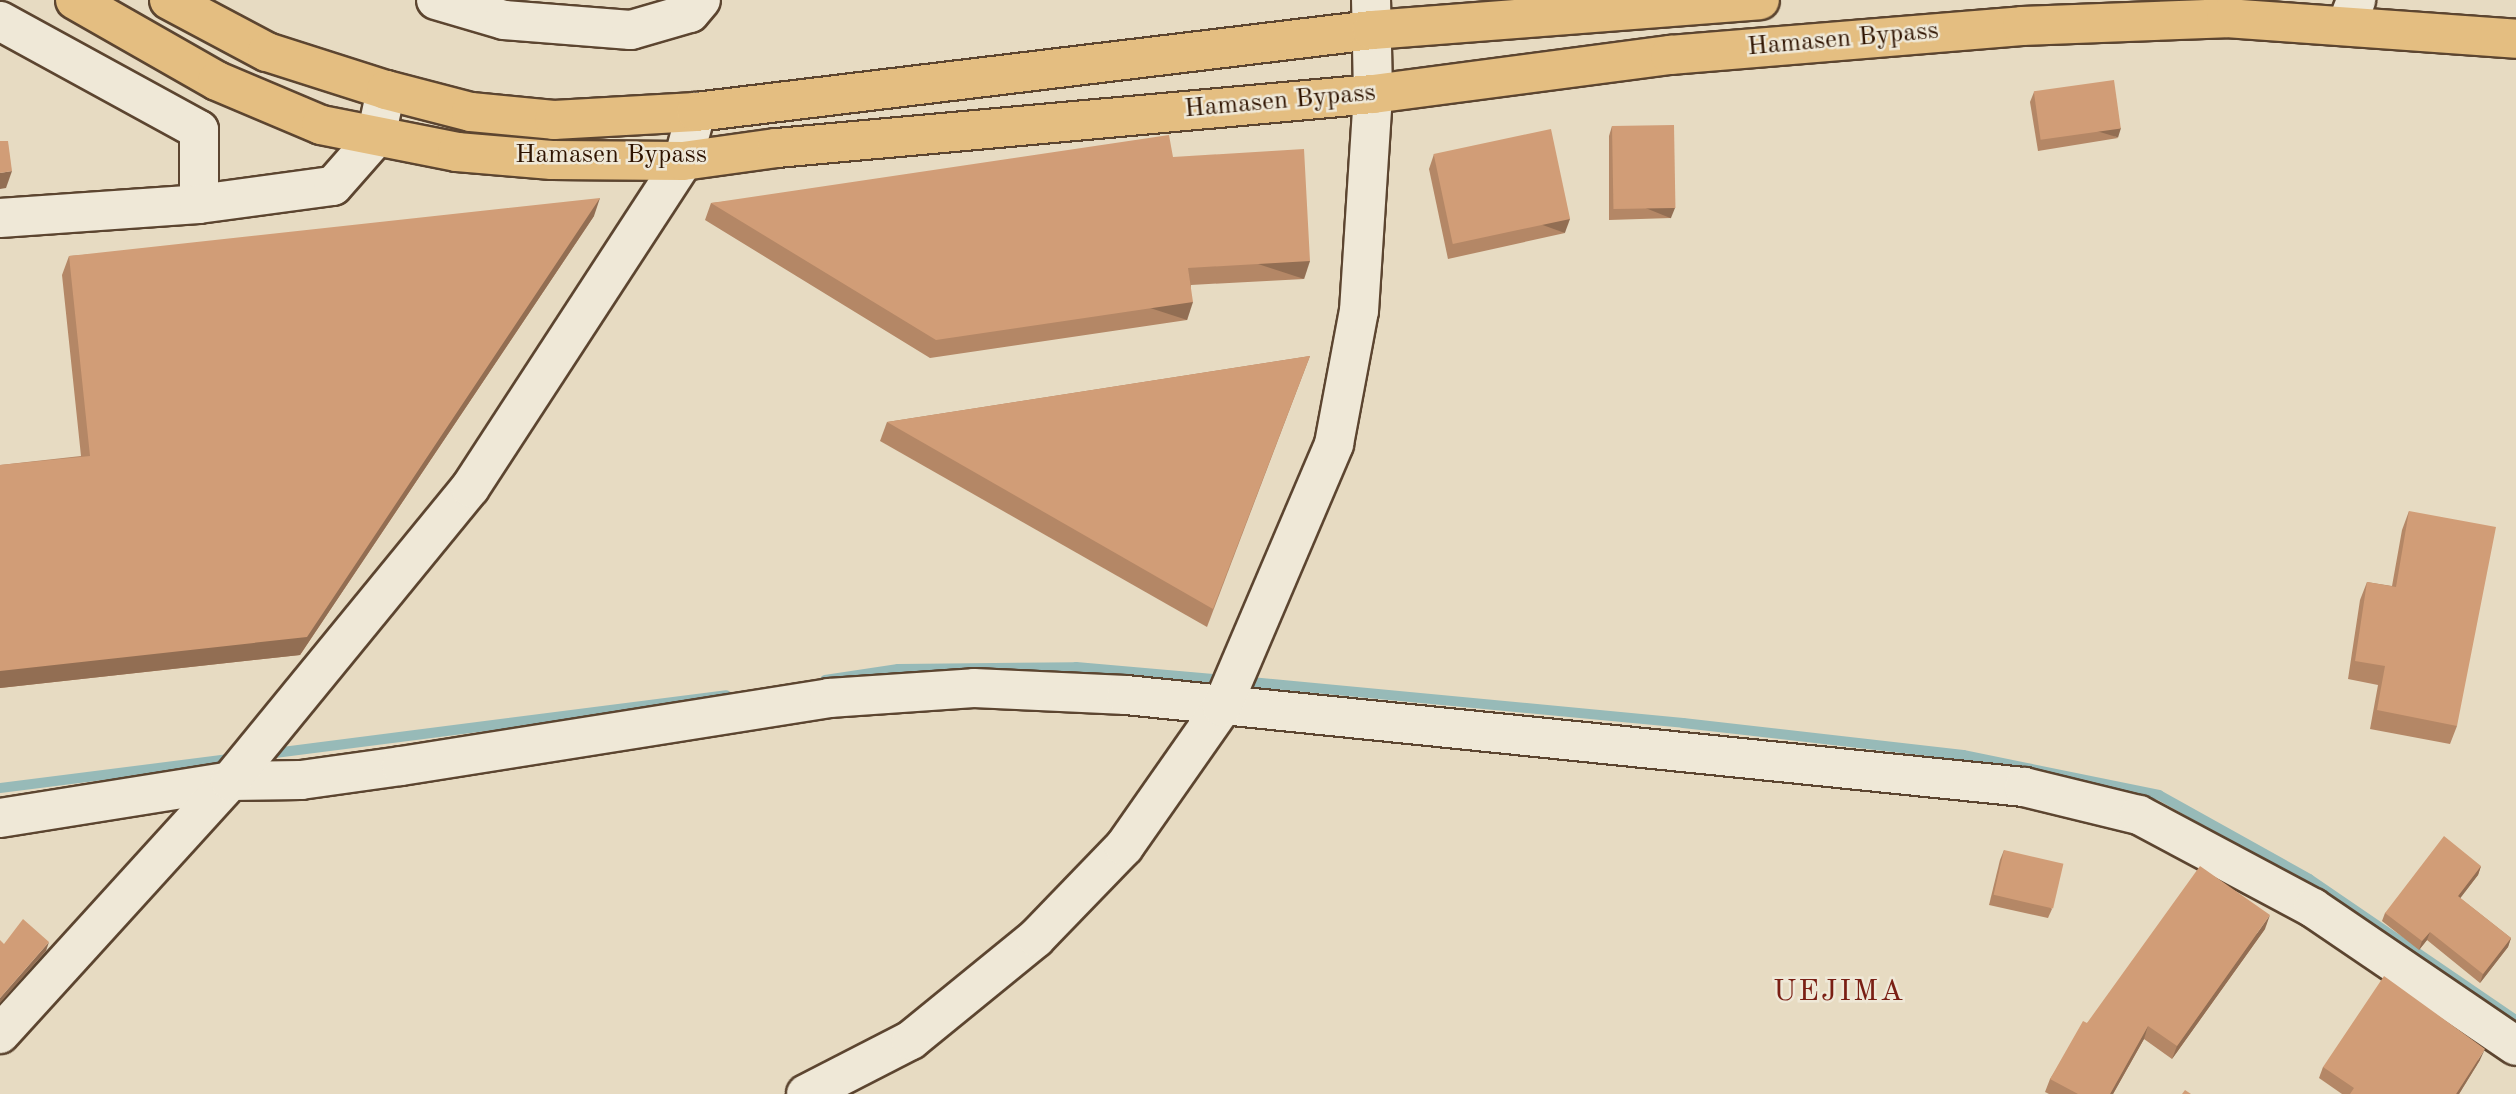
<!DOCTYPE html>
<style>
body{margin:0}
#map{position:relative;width:2516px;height:1094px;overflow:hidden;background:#e7dbc2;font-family:"Old Standard TT",serif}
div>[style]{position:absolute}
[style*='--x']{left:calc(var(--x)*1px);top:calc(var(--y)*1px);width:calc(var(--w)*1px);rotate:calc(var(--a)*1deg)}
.stream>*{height:10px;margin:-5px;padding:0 5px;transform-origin:5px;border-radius:5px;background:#97bab8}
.roads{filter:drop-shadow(2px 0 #5c4530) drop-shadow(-2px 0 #5c4530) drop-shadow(0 2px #5c4530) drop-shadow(0 -2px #5c4530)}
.minor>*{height:38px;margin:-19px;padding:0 19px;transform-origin:19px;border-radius:19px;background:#efe8d7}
.highway>*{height:38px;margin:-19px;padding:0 19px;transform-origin:19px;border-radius:19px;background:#e4be81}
.wall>*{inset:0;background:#b48766}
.shaded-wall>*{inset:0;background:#926e53;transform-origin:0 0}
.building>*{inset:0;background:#d19d77;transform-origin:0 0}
span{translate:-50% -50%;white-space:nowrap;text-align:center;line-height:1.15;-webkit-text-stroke:5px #efe8d7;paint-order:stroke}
.street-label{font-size:26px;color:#2e1300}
.quarter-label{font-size:30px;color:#7a1f14;letter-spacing:2px}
</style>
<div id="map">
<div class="stream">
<div style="--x:825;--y:680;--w:74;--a:-8.6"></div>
<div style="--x:898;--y:669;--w:178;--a:-0.6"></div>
<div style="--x:1076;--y:667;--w:149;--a:5"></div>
<div style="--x:1240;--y:681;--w:445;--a:5.4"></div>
<div style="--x:1683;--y:723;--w:282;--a:6.5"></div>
<div style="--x:1963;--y:755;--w:200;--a:11.5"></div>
<div style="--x:2159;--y:795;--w:172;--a:29.2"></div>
<div style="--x:2309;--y:879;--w:250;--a:34.3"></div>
<div style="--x:267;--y:754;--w:463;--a:-7.3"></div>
<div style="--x:0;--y:788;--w:239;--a:-7.2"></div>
</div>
<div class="roads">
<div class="minor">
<div style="--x:436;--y:0;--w:71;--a:16.4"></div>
<div style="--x:504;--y:20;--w:127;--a:4.5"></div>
<div style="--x:631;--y:30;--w:61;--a:-16.1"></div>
<div style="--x:690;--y:13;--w:17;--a:-50"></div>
<div style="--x:0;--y:21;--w:227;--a:28.7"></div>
<div style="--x:199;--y:130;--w:74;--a:90"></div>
<div style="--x:2347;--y:24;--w:26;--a:-69"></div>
<div style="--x:0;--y:218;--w:199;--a:-4"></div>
<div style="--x:199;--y:204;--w:135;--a:-7.7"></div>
<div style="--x:333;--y:186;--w:65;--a:-48.7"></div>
<div style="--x:376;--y:137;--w:48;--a:-78"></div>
<div style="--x:0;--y:818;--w:233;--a:-9.1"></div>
<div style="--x:230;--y:781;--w:71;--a:-0.8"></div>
<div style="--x:301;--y:780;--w:101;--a:-8"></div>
<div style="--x:401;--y:766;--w:433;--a:-9"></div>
<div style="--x:829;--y:698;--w:145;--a:-3.9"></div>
<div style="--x:974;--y:688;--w:152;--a:2.6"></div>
<div style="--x:1126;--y:695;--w:903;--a:5.85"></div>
<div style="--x:2024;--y:787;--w:118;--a:13.7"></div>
<div style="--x:2139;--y:815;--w:197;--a:28.1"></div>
<div style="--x:2313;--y:908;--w:245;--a:34.2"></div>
<div style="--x:0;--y:1034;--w:342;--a:-47.7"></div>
<div style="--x:230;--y:781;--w:379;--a:-50.7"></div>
<div style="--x:470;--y:488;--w:390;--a:-56.9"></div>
<div style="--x:683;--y:161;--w:51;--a:-75.1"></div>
<div style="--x:806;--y:1094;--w:118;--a:-27.2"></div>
<div style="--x:911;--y:1040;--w:161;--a:-39.2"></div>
<div style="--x:1036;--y:938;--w:127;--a:-46"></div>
<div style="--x:1124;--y:847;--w:171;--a:-55"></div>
<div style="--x:1222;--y:707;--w:286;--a:-66.9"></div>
<div style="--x:1334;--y:444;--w:135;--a:-79.4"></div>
<div style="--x:1359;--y:311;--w:217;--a:-86.3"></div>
<div style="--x:1373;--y:94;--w:94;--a:-91.2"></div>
</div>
<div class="highway">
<div style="--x:75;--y:0;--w:163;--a:29.7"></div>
<div style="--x:217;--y:81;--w:113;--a:22.9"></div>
<div style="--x:321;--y:125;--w:139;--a:11.2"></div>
<div style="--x:457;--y:152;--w:95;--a:4.8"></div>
<div style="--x:552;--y:160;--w:131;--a:0.4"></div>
<div style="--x:683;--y:161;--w:95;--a:-7.9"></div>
<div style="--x:777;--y:148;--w:598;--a:-5.18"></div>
<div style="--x:1373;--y:94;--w:300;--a:-7.5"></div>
<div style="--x:1670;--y:55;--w:353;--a:-4.7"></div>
<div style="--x:2022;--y:26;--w:204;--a:-2.2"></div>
<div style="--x:2226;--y:18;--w:291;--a:4.1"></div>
<div style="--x:169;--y:0;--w:111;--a:28"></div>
<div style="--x:267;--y:52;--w:125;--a:17.7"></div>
<div style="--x:386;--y:90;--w:88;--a:14.5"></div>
<div style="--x:471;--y:112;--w:83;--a:5.5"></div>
<div style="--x:554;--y:120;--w:142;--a:-3.2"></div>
<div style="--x:696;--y:112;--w:681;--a:-6.92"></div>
<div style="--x:1372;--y:30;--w:389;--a:-4.4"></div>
</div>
</div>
<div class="wall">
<div style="clip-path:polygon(2034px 92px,2118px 138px,2038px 151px,2030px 102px)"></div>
<div style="clip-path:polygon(1612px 126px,1671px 218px,1609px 220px,1609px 136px)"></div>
<div style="clip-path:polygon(1434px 154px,1565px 233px,1448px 259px,1429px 169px)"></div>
<div style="clip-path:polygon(1173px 157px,1304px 279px,1191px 285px,1187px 320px,930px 358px,705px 220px,711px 203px)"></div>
<div style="clip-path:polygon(594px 216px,300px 655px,0 688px,0 465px,81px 456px,62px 275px,69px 256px)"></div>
<div style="clip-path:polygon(1310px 356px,1207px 627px,880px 441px,887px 422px)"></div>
<div style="clip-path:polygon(2409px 511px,2457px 726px,2450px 744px,2370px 729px,2378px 685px,2348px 679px,2360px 600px,2367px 582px,2392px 586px,2402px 530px)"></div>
<div style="clip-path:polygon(2004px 850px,2052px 909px,2048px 918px,1989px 905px,2000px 860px)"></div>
<div style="clip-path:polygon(2481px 866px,2478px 875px,2460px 898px,2511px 938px,2508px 947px,2480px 983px,2427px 940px,2419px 950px,2382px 921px,2385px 913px)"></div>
<div style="clip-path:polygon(2265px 929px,2172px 1059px,2144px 1039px,2113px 1094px,2049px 1094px,2045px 1092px,2050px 1079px,2087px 1023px)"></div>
<div style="clip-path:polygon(2480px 1060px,2459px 1094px,2342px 1094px,2319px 1078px,2323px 1067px)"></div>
</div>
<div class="shaded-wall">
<div style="left:2121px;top:128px;width:10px;height:80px;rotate:107deg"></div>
<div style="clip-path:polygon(12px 171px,6px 188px,0 189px,0 173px)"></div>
<div style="clip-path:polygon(600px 198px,594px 216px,300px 655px,0 688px,0 671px)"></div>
<div style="left:1675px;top:208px;width:11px;height:62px;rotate:112deg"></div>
<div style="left:1570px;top:219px;width:15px;height:120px;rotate:110deg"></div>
<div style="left:1310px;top:261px;width:19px;height:122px;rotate:108deg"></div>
<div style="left:1193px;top:302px;width:19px;height:260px;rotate:108deg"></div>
<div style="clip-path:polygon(2481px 866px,2478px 875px,2455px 905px,2458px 896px)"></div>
<div style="clip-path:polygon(2270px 915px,2265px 929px,2172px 1059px,2177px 1046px)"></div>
<div style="clip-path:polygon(2430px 932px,2427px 940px,2419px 950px,2422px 941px)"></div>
<div style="clip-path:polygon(2511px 938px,2508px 947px,2480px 983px,2483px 974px)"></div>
<div style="clip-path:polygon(49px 942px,46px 951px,0 1003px,0 998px)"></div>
<div style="clip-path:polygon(2148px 1026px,2144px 1039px,2113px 1094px,2110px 1094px)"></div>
<div style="clip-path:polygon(2485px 1049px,2480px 1060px,2459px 1094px,2456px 1094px)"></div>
</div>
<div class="building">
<div style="left:2114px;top:80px;width:49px;height:81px;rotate:82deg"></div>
<div style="left:1674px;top:125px;width:83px;height:62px;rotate:89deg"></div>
<div style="left:1551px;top:129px;width:92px;height:120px;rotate:78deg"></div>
<div style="clip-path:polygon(1169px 135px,1173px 157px,1304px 149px,1310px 261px,1188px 268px,1193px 302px,936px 340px,711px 203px)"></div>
<div style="clip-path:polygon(0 141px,8px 141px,12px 171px,0 173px)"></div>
<div style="clip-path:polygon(600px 198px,307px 637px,0 671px,0 465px,90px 456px,69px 256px)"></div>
<div style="clip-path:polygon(1310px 356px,1213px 609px,887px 422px)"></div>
<div style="clip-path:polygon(2409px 511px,2496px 527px,2457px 726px,2377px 710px,2385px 666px,2355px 661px,2367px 582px,2396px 587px)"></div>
<div style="clip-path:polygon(2444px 836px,2481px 866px,2458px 896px,2511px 938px,2483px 974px,2430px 932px,2422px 941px,2385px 913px)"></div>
<div style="left:2004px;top:850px;width:61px;height:46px;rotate:13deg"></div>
<div style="clip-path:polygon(2200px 866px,2270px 915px,2177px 1046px,2148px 1026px,2110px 1094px,2078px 1094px,2050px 1079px,2083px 1021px,2087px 1023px)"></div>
<div style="clip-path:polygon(23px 919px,49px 942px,0 998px,0 940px,4px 944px)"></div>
<div style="clip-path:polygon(2384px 976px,2485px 1049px,2456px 1094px,2350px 1094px,2354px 1088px,2323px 1067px)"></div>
<div style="clip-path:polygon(2185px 1090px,2191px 1094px,2182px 1094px)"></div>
</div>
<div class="street-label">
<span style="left:1843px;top:40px;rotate:-5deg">Hamasen Bypass</span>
<span style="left:1280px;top:102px;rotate:-5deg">Hamasen Bypass</span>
<span style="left:611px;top:156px">Hamasen Bypass</span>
</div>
<div class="quarter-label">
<span style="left:1839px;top:992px">UEJIMA</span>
</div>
</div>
